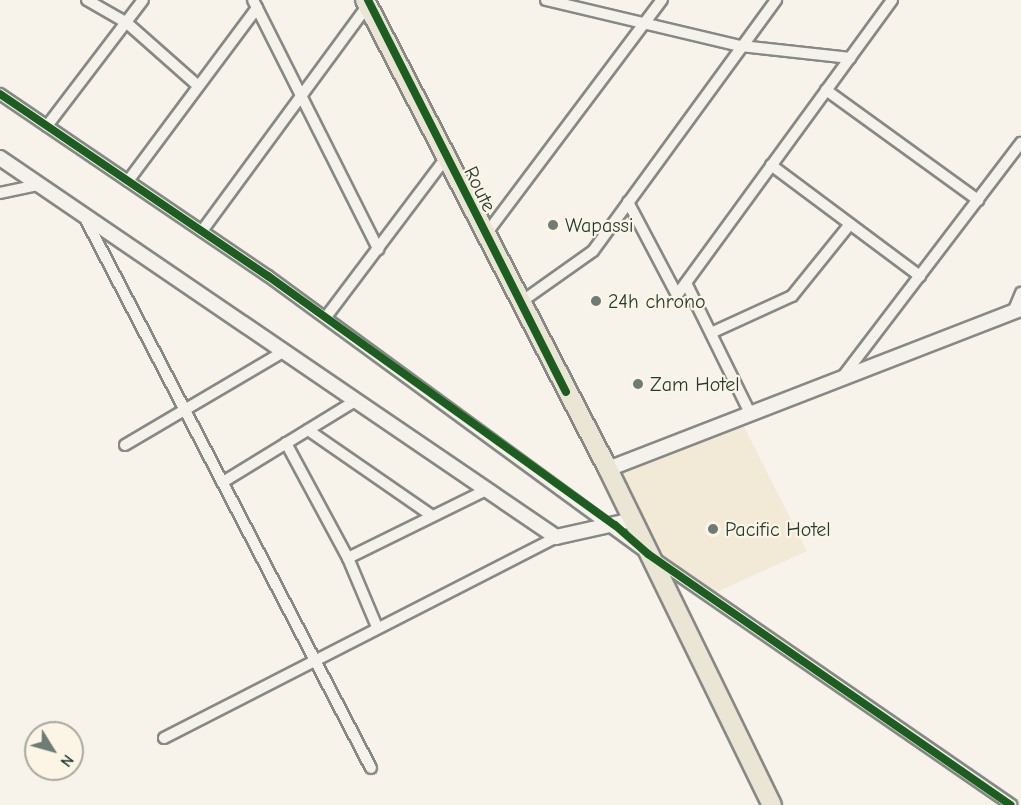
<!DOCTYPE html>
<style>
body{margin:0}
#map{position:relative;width:1021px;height:805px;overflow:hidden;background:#f7f3ea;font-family:"Comic Neue",sans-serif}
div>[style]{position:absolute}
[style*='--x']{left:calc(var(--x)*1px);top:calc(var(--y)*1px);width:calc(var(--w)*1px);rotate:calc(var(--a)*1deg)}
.built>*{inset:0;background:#f3e9d7}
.roads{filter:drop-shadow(2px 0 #868984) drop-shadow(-2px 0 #868984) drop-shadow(0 2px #868984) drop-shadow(0 -2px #868984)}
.minor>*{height:10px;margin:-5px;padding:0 5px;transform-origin:5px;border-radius:5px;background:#f5f2ec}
.tertiary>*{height:14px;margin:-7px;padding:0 7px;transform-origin:7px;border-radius:7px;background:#f5f2ec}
.primary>*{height:18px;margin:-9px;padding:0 9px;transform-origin:9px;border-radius:9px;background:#eae5d5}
.cycleway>*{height:8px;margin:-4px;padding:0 4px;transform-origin:4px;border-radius:4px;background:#1b5e20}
.dots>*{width:16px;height:16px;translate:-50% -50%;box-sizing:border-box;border:3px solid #fcf5e5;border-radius:50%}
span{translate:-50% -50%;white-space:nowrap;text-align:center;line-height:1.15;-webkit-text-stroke:4.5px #fcf5e5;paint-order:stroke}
.street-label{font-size:20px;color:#1f3d34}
.poi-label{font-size:20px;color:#1f3d34}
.left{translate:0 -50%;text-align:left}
.north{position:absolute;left:24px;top:721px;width:60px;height:60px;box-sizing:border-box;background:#fcf5e5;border:2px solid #a4ab9e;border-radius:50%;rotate:127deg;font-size:16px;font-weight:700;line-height:24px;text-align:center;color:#1f3d34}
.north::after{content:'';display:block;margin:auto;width:21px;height:27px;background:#6b7d74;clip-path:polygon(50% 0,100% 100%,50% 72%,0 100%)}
</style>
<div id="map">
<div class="built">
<div style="clip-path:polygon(742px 423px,807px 551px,717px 592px,655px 550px,619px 475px)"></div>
</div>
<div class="roads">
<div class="minor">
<div style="--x:87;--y:0;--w:46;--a:29.9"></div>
<div style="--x:127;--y:23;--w:94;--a:41.5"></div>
<div style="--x:253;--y:0;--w:279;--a:63.3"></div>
<div style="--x:546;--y:0;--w:200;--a:13.3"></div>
<div style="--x:741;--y:46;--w:110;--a:6.3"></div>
<div style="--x:826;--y:90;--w:188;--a:35.9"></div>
<div style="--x:0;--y:94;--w:324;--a:34.2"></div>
<div style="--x:268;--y:276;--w:464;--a:36.2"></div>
<div style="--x:47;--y:126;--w:158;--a:-52.7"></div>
<div style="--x:771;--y:165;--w:186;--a:36.7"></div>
<div style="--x:128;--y:181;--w:216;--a:-53.3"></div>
<div style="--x:0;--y:193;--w:38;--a:-12"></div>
<div style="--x:628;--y:202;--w:105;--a:62.2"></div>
<div style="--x:677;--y:295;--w:365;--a:-53.9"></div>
<div style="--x:84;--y:216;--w:622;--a:62.53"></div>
<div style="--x:202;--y:231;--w:280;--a:-53.7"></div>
<div style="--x:486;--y:234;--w:293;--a:-53.1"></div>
<div style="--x:686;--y:283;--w:145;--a:63.8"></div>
<div style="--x:521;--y:302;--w:88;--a:-35.3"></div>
<div style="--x:593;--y:251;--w:311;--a:-53.9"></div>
<div style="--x:1013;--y:312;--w:21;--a:-67"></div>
<div style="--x:326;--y:317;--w:199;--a:-53"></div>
<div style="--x:711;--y:333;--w:89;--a:-24.6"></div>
<div style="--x:792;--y:296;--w:92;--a:-51.1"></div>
<div style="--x:844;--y:375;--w:292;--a:-52.7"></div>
<div style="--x:308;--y:430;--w:151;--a:34.7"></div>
<div style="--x:286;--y:443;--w:131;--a:61.7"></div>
<div style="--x:348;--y:558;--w:75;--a:67.2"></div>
<div style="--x:125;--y:445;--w:183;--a:-30.5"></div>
<div style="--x:223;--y:482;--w:155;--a:-31.5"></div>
<div style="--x:348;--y:558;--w:154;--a:-26.2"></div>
<div style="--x:655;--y:559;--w:433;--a:34.6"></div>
<div style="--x:164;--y:738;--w:441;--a:-27.1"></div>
</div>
<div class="tertiary">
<div style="--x:0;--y:158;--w:673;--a:34.28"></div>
<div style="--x:556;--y:537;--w:78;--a:-12.6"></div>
<div style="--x:608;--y:469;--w:443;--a:-21.2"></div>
</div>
<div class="primary">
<div style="--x:365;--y:0;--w:528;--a:62.61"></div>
<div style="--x:608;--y:469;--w:374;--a:64"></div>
</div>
</div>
<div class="cycleway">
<div style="--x:368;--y:0;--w:439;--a:63.2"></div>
<div style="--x:0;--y:94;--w:324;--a:34.2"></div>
<div style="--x:268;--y:276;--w:427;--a:35.7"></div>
<div style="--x:615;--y:525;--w:44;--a:41.3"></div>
<div style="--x:648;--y:554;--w:441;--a:34.7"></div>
</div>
<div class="dots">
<div style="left:553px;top:225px;background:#6b7d74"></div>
<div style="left:596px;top:301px;background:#6b7d74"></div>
<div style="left:638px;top:384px;background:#6b7d74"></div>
<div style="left:713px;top:529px;background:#6b7d74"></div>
</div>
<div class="street-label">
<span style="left:480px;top:189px;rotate:64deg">Route</span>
</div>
<div class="poi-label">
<span class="left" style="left:565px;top:225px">Wapassi</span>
<span class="left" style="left:608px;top:301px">24h chrono</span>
<span class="left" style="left:650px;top:384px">Zam Hotel</span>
<span class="left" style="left:725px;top:529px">Pacific Hotel</span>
</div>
<div class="north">N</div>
</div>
